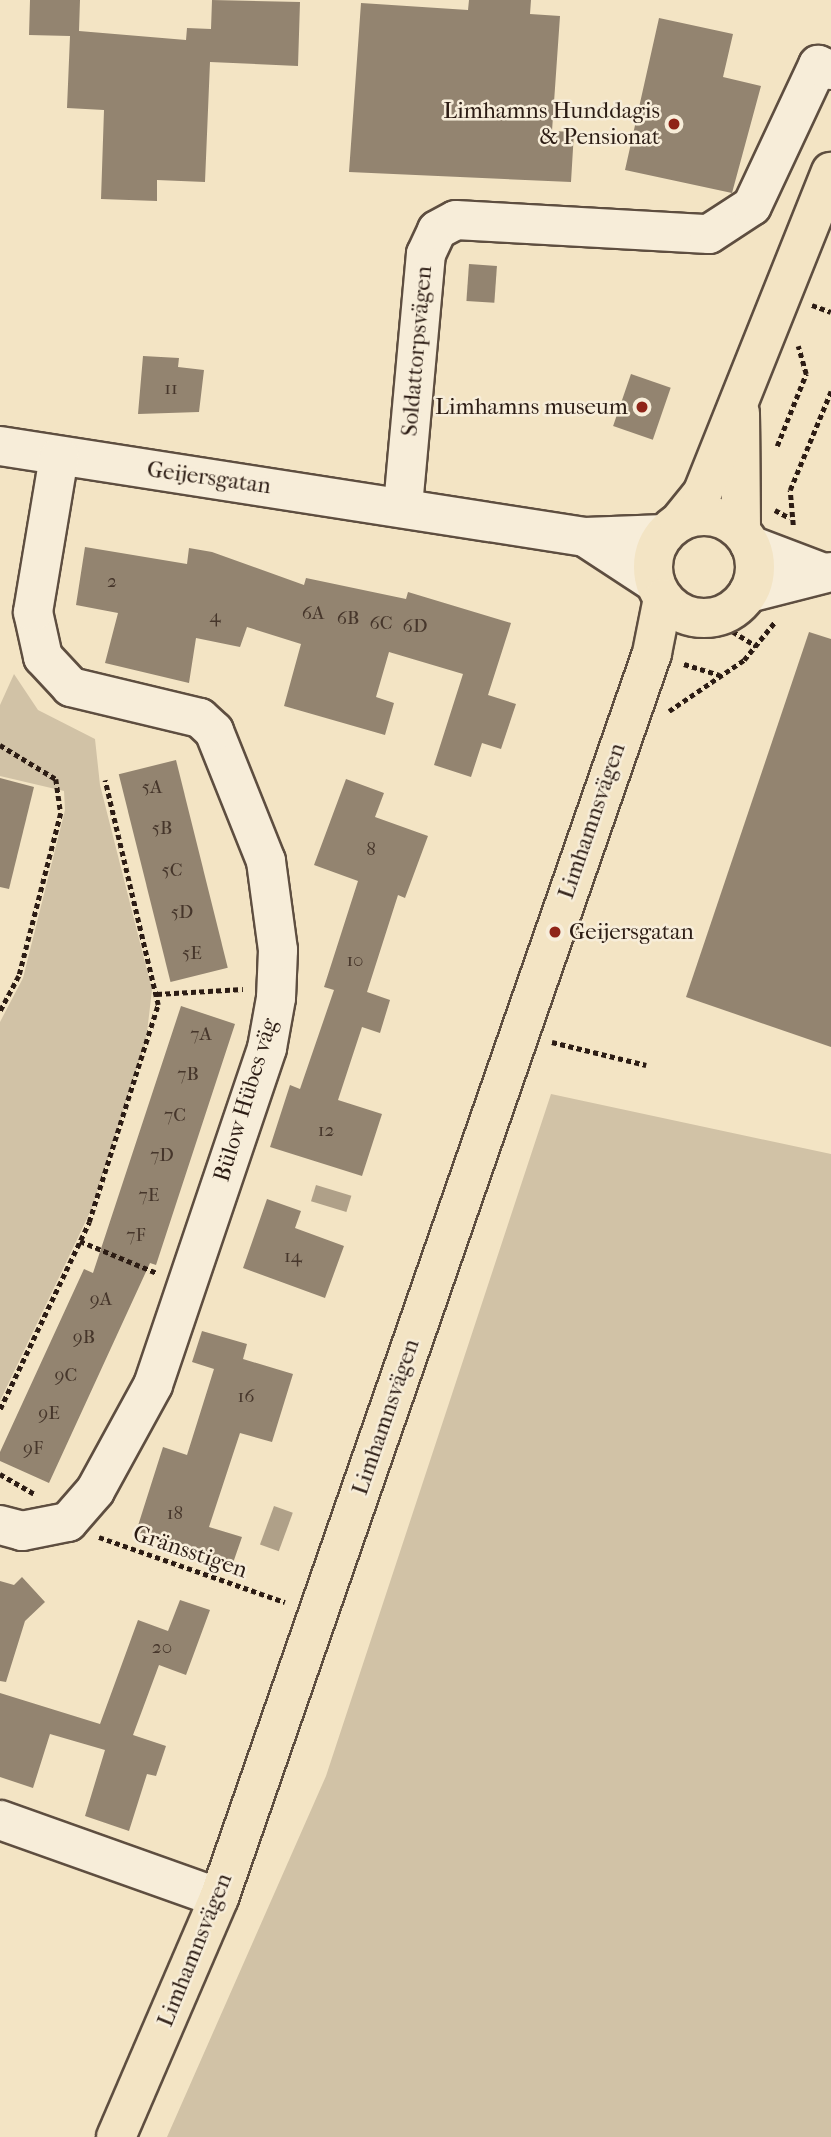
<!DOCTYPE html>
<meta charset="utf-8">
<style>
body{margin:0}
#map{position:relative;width:831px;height:2137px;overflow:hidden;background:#f3e4c4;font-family:"IM FELL French Canon",serif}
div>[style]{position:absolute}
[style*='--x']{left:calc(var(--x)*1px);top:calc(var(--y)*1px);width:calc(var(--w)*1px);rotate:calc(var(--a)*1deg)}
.green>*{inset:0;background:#d1c2a6}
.water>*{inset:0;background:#afa088;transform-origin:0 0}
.building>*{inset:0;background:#938470;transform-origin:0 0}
.path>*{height:4.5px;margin-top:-2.25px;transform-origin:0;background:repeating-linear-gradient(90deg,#2c1c14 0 5px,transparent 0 8.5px)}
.roads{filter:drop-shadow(2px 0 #5e4e40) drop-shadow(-2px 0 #5e4e40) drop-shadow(0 2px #5e4e40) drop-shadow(0 -2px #5e4e40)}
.minor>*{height:38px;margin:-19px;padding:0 19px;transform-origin:19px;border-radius:19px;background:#f7edd9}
.major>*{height:38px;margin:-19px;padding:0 19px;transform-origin:19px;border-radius:19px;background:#f3e4c4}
.major>.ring{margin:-19px;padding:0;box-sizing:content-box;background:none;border:38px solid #f3e4c4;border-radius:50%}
.dots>*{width:19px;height:19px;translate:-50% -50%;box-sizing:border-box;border:4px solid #f7edd9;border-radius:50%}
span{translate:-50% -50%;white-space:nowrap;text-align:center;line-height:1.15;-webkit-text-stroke:5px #f7edd9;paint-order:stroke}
.number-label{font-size:19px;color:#46362b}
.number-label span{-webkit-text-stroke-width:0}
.poi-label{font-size:23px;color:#2c1c14}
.right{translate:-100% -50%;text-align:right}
.left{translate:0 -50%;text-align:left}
.street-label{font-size:23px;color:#2c1c14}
</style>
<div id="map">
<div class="green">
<div style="clip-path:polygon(14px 674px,38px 710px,95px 739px,100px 785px,152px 990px,146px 1041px,92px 1208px,0 1401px,0 1022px,23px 978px,65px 810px,64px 791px,0 776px,0 705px)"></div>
<div style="clip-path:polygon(551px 1094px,831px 1154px,831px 2137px,167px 2137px,326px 1776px)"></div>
</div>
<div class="water">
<div style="left:316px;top:1185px;width:37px;height:17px;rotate:17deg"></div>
<div style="left:274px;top:1506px;width:20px;height:41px;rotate:20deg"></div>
</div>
<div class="building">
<div style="clip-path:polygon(30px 0,80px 0,79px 31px,186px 40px,187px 28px,211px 29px,212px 0,300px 2px,298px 66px,210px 62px,205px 182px,157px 180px,157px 201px,101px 199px,104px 110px,67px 108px,70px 36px,29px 35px)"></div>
<div style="clip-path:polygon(469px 0,531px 0,530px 14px,560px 16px,552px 131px,574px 132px,571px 182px,349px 172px,361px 3px,468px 10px)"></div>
<div style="clip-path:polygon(659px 18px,733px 34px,723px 77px,761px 86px,732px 193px,625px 170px)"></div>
<div style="left:469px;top:264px;width:28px;height:37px;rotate:4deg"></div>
<div style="clip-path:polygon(143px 356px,179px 358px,178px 367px,204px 370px,199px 412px,138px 414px)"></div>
<div style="left:631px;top:374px;width:42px;height:55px;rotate:19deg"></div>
<div style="clip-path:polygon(85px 547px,187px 564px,189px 548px,212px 552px,304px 585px,306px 578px,406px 599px,408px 592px,511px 623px,488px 695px,516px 704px,501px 749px,482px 743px,471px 777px,434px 765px,463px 674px,389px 652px,376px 697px,394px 703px,385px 735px,284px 706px,301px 644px,247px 627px,240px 647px,196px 638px,189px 683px,105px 663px,118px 613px,76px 605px)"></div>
<div style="clip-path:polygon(809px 632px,831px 639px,831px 1047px,686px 997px)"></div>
<div style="left:176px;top:760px;width:214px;height:59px;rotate:76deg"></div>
<div style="clip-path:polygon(0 778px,34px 787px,9px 889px,0 887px)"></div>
<div style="clip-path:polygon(346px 779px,384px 793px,375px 817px,428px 836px,405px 898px,398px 895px,367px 992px,390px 1000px,380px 1033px,362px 1027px,338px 1100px,382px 1114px,362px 1176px,270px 1147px,290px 1085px,300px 1089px,334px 990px,324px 987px,358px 881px,314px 865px)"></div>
<div style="clip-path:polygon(181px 1006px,235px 1024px,156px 1265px,150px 1263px,49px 1483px,0 1461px,0 1452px,84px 1269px,93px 1273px)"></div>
<div style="clip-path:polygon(267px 1199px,301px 1211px,295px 1228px,344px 1246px,325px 1298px,243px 1268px)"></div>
<div style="clip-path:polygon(202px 1331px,247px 1344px,243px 1359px,293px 1374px,272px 1442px,240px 1433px,209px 1527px,242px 1537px,233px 1563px,136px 1532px,163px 1447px,187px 1455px,214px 1369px,192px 1362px)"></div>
<div style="clip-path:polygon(22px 1577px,45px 1602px,25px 1621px,6px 1682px,0 1681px,0 1581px,14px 1585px)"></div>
<div style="clip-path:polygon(180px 1600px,210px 1610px,186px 1675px,159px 1665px,133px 1735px,166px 1746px,156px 1776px,147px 1774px,129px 1831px,85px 1816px,105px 1750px,50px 1734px,33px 1788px,0 1777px,0 1693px,100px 1724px,138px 1620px,168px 1631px)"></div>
</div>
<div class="path">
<div style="--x:812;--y:305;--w:20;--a:20"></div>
<div style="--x:777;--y:446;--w:78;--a:-68.1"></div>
<div style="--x:806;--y:374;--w:29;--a:-106"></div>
<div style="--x:775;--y:510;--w:17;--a:28"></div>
<div style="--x:793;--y:525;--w:35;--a:-95"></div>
<div style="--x:790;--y:490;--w:107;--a:-67.5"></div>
<div style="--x:711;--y:618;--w:53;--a:31.9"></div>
<div style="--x:684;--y:664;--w:37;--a:17"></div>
<div style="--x:669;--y:711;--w:91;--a:-34.2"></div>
<div style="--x:744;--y:660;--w:48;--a:-51"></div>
<div style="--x:0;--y:745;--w:66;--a:31.3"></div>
<div style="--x:56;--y:779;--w:34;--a:82"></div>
<div style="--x:61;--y:813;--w:168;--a:104.4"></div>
<div style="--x:19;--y:976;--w:40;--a:118"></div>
<div style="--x:157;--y:994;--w:86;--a:-3.3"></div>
<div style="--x:552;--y:1042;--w:97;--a:13.7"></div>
<div style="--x:80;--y:1241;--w:83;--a:22.6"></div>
<div style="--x:0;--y:1409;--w:207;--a:-64.5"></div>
<div style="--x:89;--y:1222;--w:228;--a:-72.4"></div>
<div style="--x:158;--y:1005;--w:231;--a:-103.3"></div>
<div style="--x:0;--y:1474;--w:39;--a:30"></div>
<div style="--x:99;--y:1537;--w:197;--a:19.3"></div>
</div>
<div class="roads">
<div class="minor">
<div style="--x:0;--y:446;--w:592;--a:8.84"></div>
<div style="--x:585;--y:537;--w:80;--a:-2.1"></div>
<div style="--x:403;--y:506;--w:253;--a:-84.8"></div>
<div style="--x:426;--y:254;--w:26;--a:-65"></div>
<div style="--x:437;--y:230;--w:21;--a:-28"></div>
<div style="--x:456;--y:220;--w:253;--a:3.2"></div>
<div style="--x:709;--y:234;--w:51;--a:-33.1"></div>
<div style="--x:752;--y:206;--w:156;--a:-64.9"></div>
<div style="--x:818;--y:65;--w:14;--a:21"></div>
<div style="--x:585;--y:537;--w:84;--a:33.3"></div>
<div style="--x:750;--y:545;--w:76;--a:20.8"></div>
<div style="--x:748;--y:593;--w:86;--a:-14.2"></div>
<div style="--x:0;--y:1525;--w:23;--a:15"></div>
<div style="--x:22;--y:1531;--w:47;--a:-11.1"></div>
<div style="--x:68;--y:1522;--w:41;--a:-48.9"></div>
<div style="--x:95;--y:1491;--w:121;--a:-61.3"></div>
<div style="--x:153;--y:1385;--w:356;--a:-71.3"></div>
<div style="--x:267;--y:1048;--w:51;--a:-79.8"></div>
<div style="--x:276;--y:998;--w:48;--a:-87.6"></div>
<div style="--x:278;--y:950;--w:90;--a:-97.7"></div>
<div style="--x:266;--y:861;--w:140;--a:-111.8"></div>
<div style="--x:214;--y:731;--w:19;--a:-137"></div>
<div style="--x:200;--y:718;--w:133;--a:-166.5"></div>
<div style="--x:71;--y:687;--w:41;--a:-133"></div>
<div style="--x:43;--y:657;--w:46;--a:-102.5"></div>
<div style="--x:33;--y:612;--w:158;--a:-80.5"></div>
<div style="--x:0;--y:1820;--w:232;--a:19.6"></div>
</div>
<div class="major">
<div style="--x:740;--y:413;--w:118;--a:89.5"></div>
<div class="ring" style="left:653px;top:516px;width:64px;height:64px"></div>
<div style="--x:679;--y:522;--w:36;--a:-51"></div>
<div style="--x:702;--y:494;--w:347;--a:-68.2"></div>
<div style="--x:116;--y:2137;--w:260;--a:-66.7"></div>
<div style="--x:219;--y:1898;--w:1318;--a:-70.82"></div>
<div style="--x:652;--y:653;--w:56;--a:-78.7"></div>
</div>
</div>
<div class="dots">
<div style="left:674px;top:124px;background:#8f2418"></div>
<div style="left:642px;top:407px;background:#8f2418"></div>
<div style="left:555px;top:932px;background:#8f2418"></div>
</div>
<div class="number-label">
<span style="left:171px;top:389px">11</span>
<span style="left:112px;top:582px">2</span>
<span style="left:313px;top:614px">6A</span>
<span style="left:215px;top:617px">4</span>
<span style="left:348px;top:619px">6B</span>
<span style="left:381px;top:624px">6C</span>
<span style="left:415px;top:627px">6D</span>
<span style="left:152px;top:788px">5A</span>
<span style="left:162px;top:829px">5B</span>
<span style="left:371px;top:850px">8</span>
<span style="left:172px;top:871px">5C</span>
<span style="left:182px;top:913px">5D</span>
<span style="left:192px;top:954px">5E</span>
<span style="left:355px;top:961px">10</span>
<span style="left:201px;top:1035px">7A</span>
<span style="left:188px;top:1075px">7B</span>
<span style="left:175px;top:1116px">7C</span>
<span style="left:326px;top:1131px">12</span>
<span style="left:162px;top:1156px">7D</span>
<span style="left:149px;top:1196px">7E</span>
<span style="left:136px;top:1236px">7F</span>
<span style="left:293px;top:1257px">14</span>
<span style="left:101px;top:1300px">9A</span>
<span style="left:84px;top:1338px">9B</span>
<span style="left:66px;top:1376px">9C</span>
<span style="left:246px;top:1397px">16</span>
<span style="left:49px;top:1414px">9E</span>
<span style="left:33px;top:1449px">9F</span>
<span style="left:175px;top:1514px">18</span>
<span style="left:162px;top:1648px">20</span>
</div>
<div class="poi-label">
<span class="right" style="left:660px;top:124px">Limhamns Hunddagis<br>&amp; Pensionat</span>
<span class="right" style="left:628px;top:407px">Limhamns museum</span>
<span class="left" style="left:569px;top:932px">Geijersgatan</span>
</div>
<div class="street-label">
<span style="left:417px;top:351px;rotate:-85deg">Soldattorpsvägen</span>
<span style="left:209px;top:478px;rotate:8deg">Geijersgatan</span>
<span style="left:592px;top:821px;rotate:-71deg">Limhamnsvägen</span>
<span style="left:246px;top:1100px;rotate:-73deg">Bülow Hübes väg</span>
<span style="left:386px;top:1417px;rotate:-71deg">Limhamnsvägen</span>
<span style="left:190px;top:1552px;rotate:19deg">Gränsstigen</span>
<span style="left:195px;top:1950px;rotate:-68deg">Limhamnsvägen</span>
</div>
</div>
